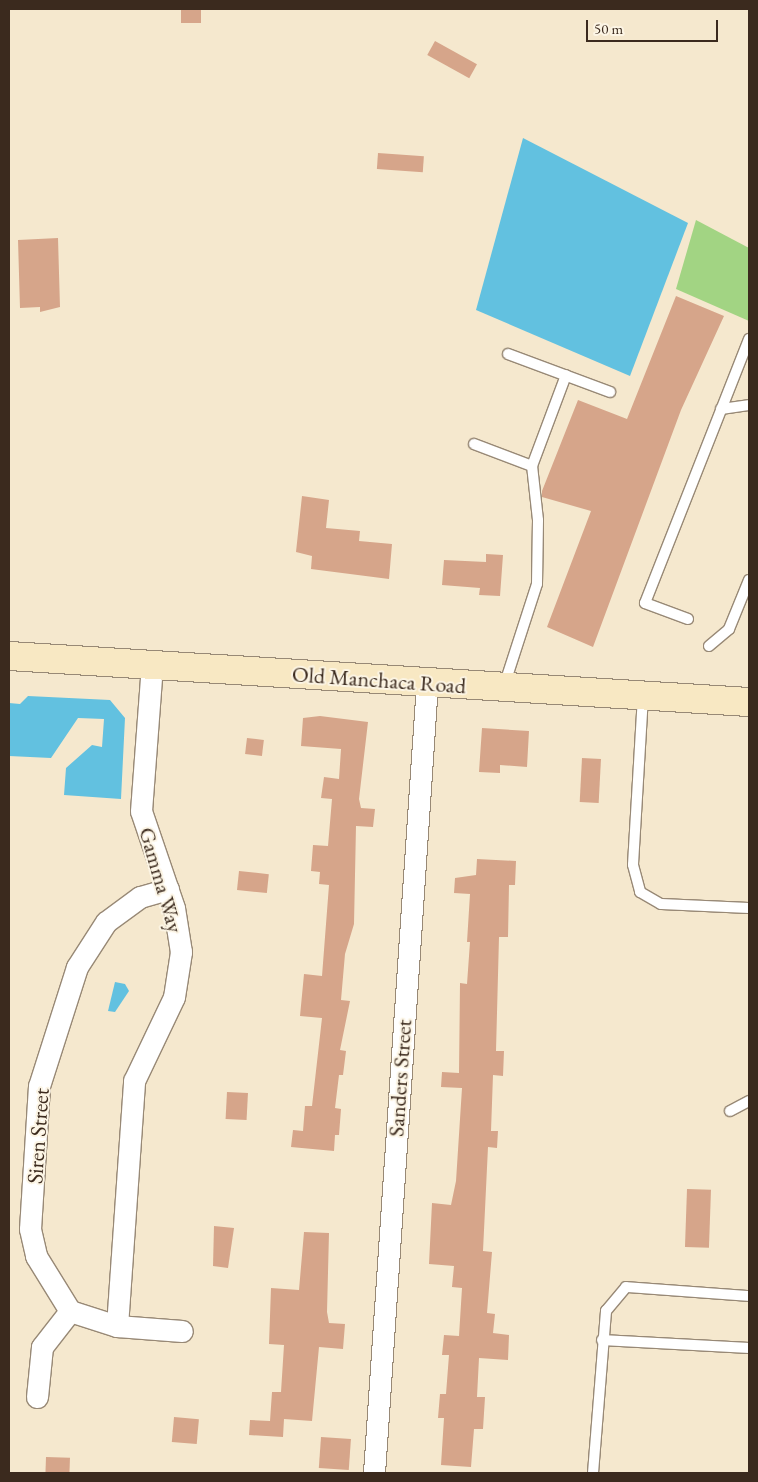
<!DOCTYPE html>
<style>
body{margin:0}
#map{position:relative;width:758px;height:1482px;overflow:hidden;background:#f5e8ce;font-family:"EB Garamond",serif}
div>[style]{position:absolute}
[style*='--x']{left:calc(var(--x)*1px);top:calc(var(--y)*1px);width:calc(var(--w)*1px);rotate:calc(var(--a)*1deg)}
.green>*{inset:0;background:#a2d483}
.water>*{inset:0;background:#62c1e0}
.building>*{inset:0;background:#d6a58a;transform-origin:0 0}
.roads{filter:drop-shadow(1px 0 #988976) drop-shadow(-1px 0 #988976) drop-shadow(0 1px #988976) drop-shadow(0 -1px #988976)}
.lane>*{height:10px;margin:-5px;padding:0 5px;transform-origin:5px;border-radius:5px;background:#fff}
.street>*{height:21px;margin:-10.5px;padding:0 10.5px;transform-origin:10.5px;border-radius:10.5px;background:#fff}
.secondary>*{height:28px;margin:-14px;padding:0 14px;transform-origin:14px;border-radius:14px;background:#f8e8c3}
span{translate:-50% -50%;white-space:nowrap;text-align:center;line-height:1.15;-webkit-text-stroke:4px #fcf5e5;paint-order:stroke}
.street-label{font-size:22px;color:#3b2a1e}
.frame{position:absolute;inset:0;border:10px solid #3b2a1e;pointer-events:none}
.scale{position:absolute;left:586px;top:20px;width:132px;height:22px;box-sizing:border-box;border:2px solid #3b2a1e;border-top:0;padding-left:6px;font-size:15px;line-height:18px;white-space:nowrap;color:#3b2a1e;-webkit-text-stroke:4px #fcf5e5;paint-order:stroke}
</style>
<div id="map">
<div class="green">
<div style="clip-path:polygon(696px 220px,749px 248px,749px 321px,676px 289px)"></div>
</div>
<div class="water">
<div style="clip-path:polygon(523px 138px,688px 223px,630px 376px,476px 310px)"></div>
<div style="clip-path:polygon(28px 696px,110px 700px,125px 718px,121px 799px,64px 795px,66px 768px,92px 745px,102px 747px,104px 719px,78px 718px,51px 758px,9px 756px,9px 703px,20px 704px)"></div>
<div style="clip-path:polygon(115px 982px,125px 984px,129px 991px,115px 1012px,108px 1011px)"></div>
</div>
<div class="building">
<div style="left:181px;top:9px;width:20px;height:14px"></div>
<div style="left:435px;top:41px;width:48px;height:16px;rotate:29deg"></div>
<div style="left:378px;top:153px;width:46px;height:16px;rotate:4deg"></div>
<div style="clip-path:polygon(58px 238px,60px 307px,40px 312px,40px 307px,20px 308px,18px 240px)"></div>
<div style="clip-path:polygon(676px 296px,724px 316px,681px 410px,593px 647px,547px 627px,591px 511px,542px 497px,542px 491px,578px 400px,627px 419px)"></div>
<div style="clip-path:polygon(302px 496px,329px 500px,326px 528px,360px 531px,359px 541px,392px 544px,389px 579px,311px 569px,312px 556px,296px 552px)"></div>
<div style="clip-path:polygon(486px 554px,503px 555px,500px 596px,479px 595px,480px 588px,442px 585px,444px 560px,486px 562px)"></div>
<div style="clip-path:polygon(320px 716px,368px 722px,359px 799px,361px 808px,375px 809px,373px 827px,356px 826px,354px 924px,345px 954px,341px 1000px,350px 1001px,340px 1050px,346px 1051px,343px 1075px,339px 1075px,335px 1108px,341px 1109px,339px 1135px,335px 1135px,334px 1151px,291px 1147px,293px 1130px,303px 1131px,305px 1106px,312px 1106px,322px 1018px,300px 1016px,304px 974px,322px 976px,329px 885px,319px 884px,320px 872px,311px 871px,313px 845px,328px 846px,332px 799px,321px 798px,324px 777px,339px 779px,341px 749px,301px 746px,303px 718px)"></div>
<div style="clip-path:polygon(482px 728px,529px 731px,527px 767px,500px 765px,500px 773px,479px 772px)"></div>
<div style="left:247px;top:738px;width:17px;height:16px;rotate:7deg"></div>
<div style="left:582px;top:758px;width:19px;height:44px;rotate:3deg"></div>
<div style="clip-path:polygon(477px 859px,516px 861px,515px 885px,509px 885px,508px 937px,499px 937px,496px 1051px,504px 1051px,503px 1076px,493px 1075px,491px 1131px,498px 1131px,497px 1148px,488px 1147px,483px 1251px,492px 1252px,487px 1313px,495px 1314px,493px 1333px,509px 1335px,508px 1360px,479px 1358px,477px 1397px,485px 1397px,483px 1429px,474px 1429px,471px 1467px,441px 1465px,444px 1418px,438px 1418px,440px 1394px,446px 1394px,449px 1355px,442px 1355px,444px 1335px,459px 1336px,462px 1288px,452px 1287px,454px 1266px,429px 1264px,432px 1203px,451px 1205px,456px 1181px,462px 1088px,441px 1087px,442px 1072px,459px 1073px,460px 983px,467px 984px,470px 942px,467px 942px,470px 894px,454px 893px,455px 878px,476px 875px)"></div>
<div style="left:239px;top:871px;width:30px;height:19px;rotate:6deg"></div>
<div style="left:227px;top:1092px;width:21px;height:27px;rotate:3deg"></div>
<div style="left:687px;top:1189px;width:24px;height:58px;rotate:2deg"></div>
<div style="clip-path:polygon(214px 1226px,234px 1228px,228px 1268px,213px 1266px)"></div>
<div style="clip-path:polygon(304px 1232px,329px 1233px,327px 1312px,329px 1323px,345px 1324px,343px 1349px,319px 1347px,312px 1421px,284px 1419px,283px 1437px,249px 1435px,250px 1420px,270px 1421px,272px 1392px,281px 1392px,284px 1345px,269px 1344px,271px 1288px,299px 1290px)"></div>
<div style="left:174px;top:1417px;width:25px;height:25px;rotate:5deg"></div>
<div style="left:321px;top:1437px;width:30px;height:31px;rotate:4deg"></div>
<div style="left:46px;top:1457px;width:24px;height:16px;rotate:2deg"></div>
</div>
<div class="roads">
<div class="lane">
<div style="--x:508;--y:354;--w:109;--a:20.4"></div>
<div style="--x:721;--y:409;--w:28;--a:-8"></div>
<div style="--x:474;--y:444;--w:62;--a:20.8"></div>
<div style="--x:688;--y:619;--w:46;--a:-159.6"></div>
<div style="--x:645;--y:603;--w:284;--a:-68.5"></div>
<div style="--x:709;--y:646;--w:26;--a:-40"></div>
<div style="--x:729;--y:629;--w:53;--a:-67.8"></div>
<div style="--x:504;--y:686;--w:107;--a:-72.1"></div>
<div style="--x:537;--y:584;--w:64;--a:-89.1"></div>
<div style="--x:538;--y:520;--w:54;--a:-96.3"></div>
<div style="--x:532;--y:466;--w:97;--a:-69.5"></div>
<div style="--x:643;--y:696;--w:169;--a:93.4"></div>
<div style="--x:633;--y:865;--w:28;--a:75"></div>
<div style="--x:640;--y:892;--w:24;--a:30"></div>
<div style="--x:661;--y:904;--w:88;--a:2.6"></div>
<div style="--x:730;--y:1111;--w:21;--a:-28"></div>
<div style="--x:602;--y:1340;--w:147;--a:3.1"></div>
<div style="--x:593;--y:1473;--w:163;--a:-85.4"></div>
<div style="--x:606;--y:1311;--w:31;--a:-50"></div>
<div style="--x:626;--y:1287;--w:123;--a:4.2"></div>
</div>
<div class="street">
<div style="--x:168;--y:889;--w:29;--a:164"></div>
<div style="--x:140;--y:897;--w:42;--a:143.7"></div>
<div style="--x:106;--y:922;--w:54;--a:122.8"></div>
<div style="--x:77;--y:967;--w:125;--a:107.7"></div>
<div style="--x:39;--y:1086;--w:143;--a:93.6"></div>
<div style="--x:30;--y:1229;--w:28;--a:77"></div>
<div style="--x:36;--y:1256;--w:65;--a:58.3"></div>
<div style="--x:70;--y:1311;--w:49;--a:17.7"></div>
<div style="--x:117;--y:1326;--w:65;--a:4.4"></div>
<div style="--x:117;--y:1326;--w:246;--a:-86"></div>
<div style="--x:134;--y:1081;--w:93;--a:-64.5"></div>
<div style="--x:174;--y:997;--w:46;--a:-81.2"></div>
<div style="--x:181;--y:952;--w:45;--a:-99"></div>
<div style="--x:174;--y:908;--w:102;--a:-108.8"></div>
<div style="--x:141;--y:811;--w:146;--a:-85.7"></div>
<div style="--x:37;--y:1397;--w:50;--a:-84.3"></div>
<div style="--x:42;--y:1347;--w:46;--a:-52.1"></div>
<div style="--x:374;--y:1473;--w:792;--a:-86.16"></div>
</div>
<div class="secondary">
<div style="--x:9;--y:656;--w:741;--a:3.56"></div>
</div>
</div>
<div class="street-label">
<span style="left:379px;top:680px;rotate:4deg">Old Manchaca Road</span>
<span style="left:161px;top:880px;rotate:74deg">Gamma Way</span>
<span style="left:400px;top:1078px;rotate:-86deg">Sanders Street</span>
<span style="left:38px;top:1136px;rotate:-86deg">Siren Street</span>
</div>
<div class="frame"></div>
<div class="scale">50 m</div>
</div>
